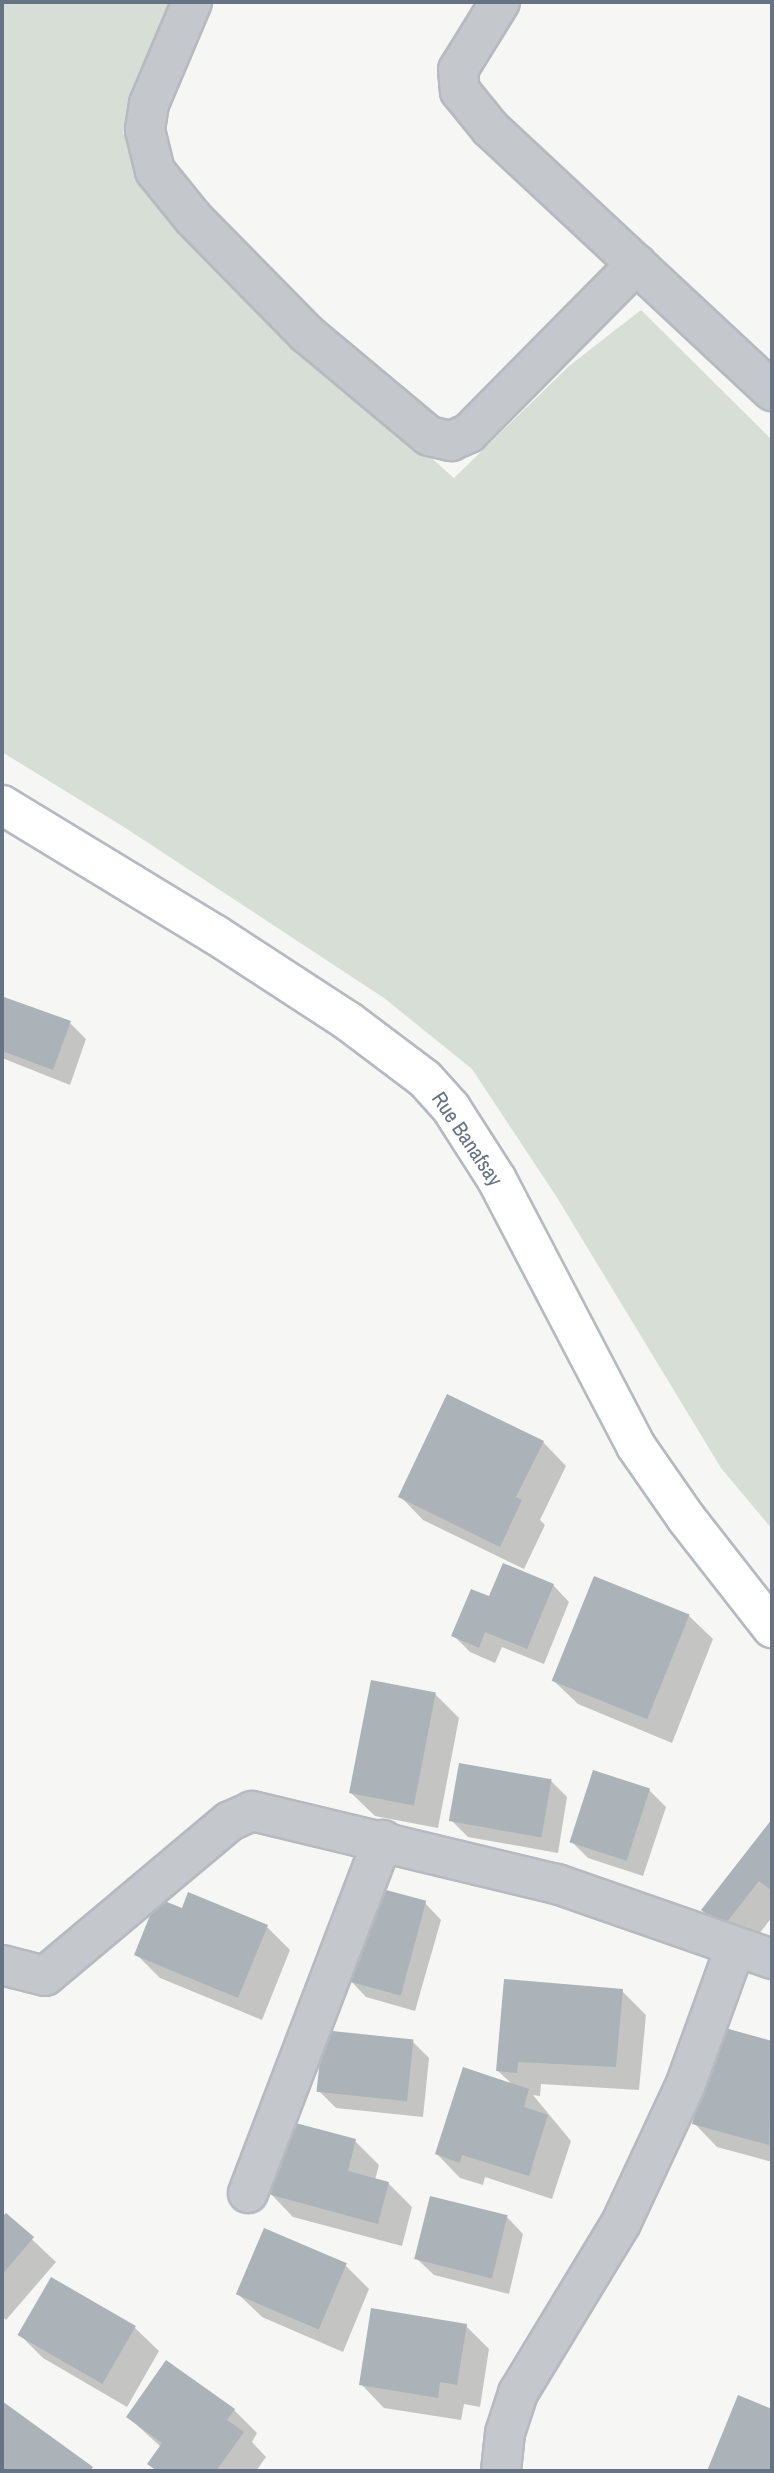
<!DOCTYPE html>
<style>
body{margin:0}
#map{position:relative;width:774px;height:2473px;overflow:hidden;background:#f6f7f4;font-family:"Archivo Narrow",sans-serif}
div>[style]{position:absolute}
[style*='--x']{left:calc(var(--x)*1px);top:calc(var(--y)*1px);width:calc(var(--w)*1px);rotate:calc(var(--a)*1deg)}
.green>*{inset:0;background:#d7ded5}
.shadow>*{inset:0;background:#0003}
.building>*{inset:0;background:#abb2b8;transform-origin:0 0}
.roads{filter:drop-shadow(2px 0 #b6bac0) drop-shadow(-2px 0 #b6bac0) drop-shadow(0 2px #b6bac0) drop-shadow(0 -2px #b6bac0)}
.street>*{height:38px;margin:-19px;padding:0 19px;transform-origin:19px;border-radius:19px;background:#c4c7cb}
.secondary>*{height:38px;margin:-19px;padding:0 19px;transform-origin:19px;border-radius:19px;background:#fff}
span{translate:-50% -50%;white-space:nowrap;text-align:center;line-height:1.15;-webkit-text-stroke:7px #fff;paint-order:stroke}
.street-label{font-size:21px;color:#667384}
.frame{position:absolute;inset:0;border:4px solid #667384;pointer-events:none}
</style>
<div id="map">
<div class="green">
<div style="clip-path:polygon(2px 2px,184px 2px,123px 133px,185px 240px,454px 478px,569px 366px,641px 310px,772px 440px,772px 1529px,721px 1468px,556px 1196px,472px 1069px,384px 998px,127px 829px,2px 752px)"></div>
</div>
<div class="shadow">
<div style="clip-path:polygon(5px 1000px,70px 1023px,86px 1039px,70px 1085px,2px 1058px)"></div>
<div style="clip-path:polygon(543px 1442px,566px 1466px,540px 1520px,545px 1525px,524px 1569px,423px 1520px,400px 1496px)"></div>
<div style="clip-path:polygon(553px 1585px,569px 1602px,544px 1664px,502px 1647px,495px 1663px,470px 1652px,454px 1636px,490px 1598px)"></div>
<div style="clip-path:polygon(689px 1616px,713px 1639px,672px 1743px,578px 1704px,554px 1681px)"></div>
<div style="clip-path:polygon(435px 1694px,459px 1718px,438px 1828px,375px 1816px,351px 1793px)"></div>
<div style="clip-path:polygon(551px 1781px,567px 1797px,558px 1853px,468px 1837px,451px 1820px)"></div>
<div style="clip-path:polygon(649px 1790px,666px 1807px,643px 1876px,588px 1858px,572px 1842px)"></div>
<div style="clip-path:polygon(772px 1822px,772px 1917px,747px 1950px,703px 1910px)"></div>
<div style="clip-path:polygon(425px 1903px,441px 1920px,415px 2011px,366px 1997px,350px 1980px)"></div>
<div style="clip-path:polygon(183px 1910px,267px 1927px,290px 1950px,262px 2020px,160px 1978px,136px 1954px)"></div>
<div style="clip-path:polygon(622px 1991px,646px 2015px,639px 2090px,541px 2084px,540px 2096px,533px 2095px,571px 2141px,552px 2199px,485px 2177px,483px 2185px,460px 2178px,437px 2154px,514px 2086px,498px 2071px)"></div>
<div style="clip-path:polygon(720px 2028px,772px 2043px,772px 2162px,717px 2147px,694px 2123px)"></div>
<div style="clip-path:polygon(412px 2041px,429px 2058px,423px 2117px,336px 2108px,319px 2091px)"></div>
<div style="clip-path:polygon(289px 2123px,355px 2141px,379px 2165px,375px 2180px,388px 2183px,412px 2207px,402px 2246px,293px 2217px,270px 2193px)"></div>
<div style="clip-path:polygon(6px 2215px,56px 2262px,6px 2320px,2px 2316px,2px 2220px)"></div>
<div style="clip-path:polygon(507px 2217px,523px 2234px,509px 2294px,434px 2275px,417px 2259px)"></div>
<div style="clip-path:polygon(346px 2266px,369px 2289px,343px 2352px,262px 2317px,238px 2294px)"></div>
<div style="clip-path:polygon(51px 2280px,135px 2328px,159px 2351px,127px 2407px,43px 2358px,20px 2335px)"></div>
<div style="clip-path:polygon(466px 2326px,489px 2349px,480px 2407px,464px 2404px,461px 2420px,384px 2408px,361px 2384px)"></div>
<div style="clip-path:polygon(739px 2397px,772px 2411px,772px 2471px,709px 2471px)"></div>
<div style="clip-path:polygon(2px 2403px,92px 2469px,95px 2471px,2px 2471px)"></div>
<div style="clip-path:polygon(234px 2410px,257px 2433px,252px 2442px,266px 2457px,256px 2471px,157px 2471px,149px 2464px,161px 2447px,128px 2417px)"></div>
</div>
<div class="building">
<div style="clip-path:polygon(4px 997px,71px 1021px,53px 1070px,2px 1051px)"></div>
<div style="clip-path:polygon(447px 1394px,544px 1441px,516px 1497px,522px 1500px,500px 1547px,398px 1497px)"></div>
<div style="clip-path:polygon(503px 1563px,554px 1584px,527px 1649px,485px 1632px,479px 1648px,451px 1636px,471px 1589px,489px 1596px)"></div>
<div style="left:594px;top:1576px;width:103px;height:113px;rotate:22deg"></div>
<div style="left:371px;top:1680px;width:66px;height:115px;rotate:11deg"></div>
<div style="left:459px;top:1763px;width:94px;height:59px;rotate:10deg"></div>
<div style="left:593px;top:1770px;width:60px;height:76px;rotate:18deg"></div>
<div style="clip-path:polygon(772px 1819px,772px 1891px,759px 1881px,723px 1927px,701px 1910px)"></div>
<div style="left:375px;top:1887px;width:53px;height:98px;rotate:15deg"></div>
<div style="clip-path:polygon(188px 1892px,268px 1925px,238px 1998px,134px 1955px,157px 1898px,182px 1908px)"></div>
<div style="clip-path:polygon(504px 1979px,623px 1989px,616px 2067px,518px 2062px,517px 2073px,496px 2071px)"></div>
<div style="clip-path:polygon(718px 2026px,772px 2041px,769px 2145px,692px 2124px)"></div>
<div style="left:323px;top:2030px;width:91px;height:62px;rotate:6deg"></div>
<div style="clip-path:polygon(463px 2067px,529px 2089px,524px 2107px,548px 2115px,529px 2176px,462px 2155px,460px 2163px,435px 2154px)"></div>
<div style="clip-path:polygon(288px 2121px,356px 2139px,348px 2171px,389px 2182px,378px 2224px,268px 2194px)"></div>
<div style="left:430px;top:2196px;width:80px;height:65px;rotate:14deg"></div>
<div style="clip-path:polygon(6px 2213px,34px 2237px,2px 2275px,2px 2217px)"></div>
<div style="left:264px;top:2228px;width:90px;height:72px;rotate:23deg"></div>
<div style="left:51px;top:2277px;width:98px;height:67px;rotate:30deg"></div>
<div style="clip-path:polygon(371px 2308px,467px 2324px,457px 2385px,440px 2382px,438px 2398px,359px 2385px)"></div>
<div style="clip-path:polygon(166px 2360px,235px 2409px,227px 2420px,244px 2432px,216px 2471px,157px 2471px,147px 2464px,162px 2443px,126px 2417px)"></div>
<div style="clip-path:polygon(738px 2395px,772px 2409px,772px 2471px,707px 2471px)"></div>
<div style="clip-path:polygon(2px 2401px,93px 2467px,90px 2471px,2px 2471px)"></div>
</div>
<div class="roads">
<div class="street">
<div style="--x:192;--y:2;--w:111;--a:112.9"></div>
<div style="--x:149;--y:104;--w:26;--a:99"></div>
<div style="--x:145;--y:130;--w:42;--a:76.3"></div>
<div style="--x:155;--y:171;--w:60;--a:51"></div>
<div style="--x:193;--y:218;--w:163;--a:45.5"></div>
<div style="--x:307;--y:334;--w:159;--a:39.9"></div>
<div style="--x:429;--y:436;--w:23;--a:13"></div>
<div style="--x:451;--y:441;--w:20;--a:-24"></div>
<div style="--x:469;--y:433;--w:238;--a:-45.3"></div>
<div style="--x:500;--y:2;--w:80;--a:121.7"></div>
<div style="--x:458;--y:70;--w:21;--a:85"></div>
<div style="--x:460;--y:91;--w:48;--a:51"></div>
<div style="--x:490;--y:128;--w:386;--a:43"></div>
<div style="--x:2;--y:1965;--w:44;--a:14.3"></div>
<div style="--x:45;--y:1976;--w:241;--a:-40"></div>
<div style="--x:230;--y:1821;--w:24;--a:-24"></div>
<div style="--x:252;--y:1811;--w:314;--a:13.5"></div>
<div style="--x:557;--y:1884;--w:228;--a:19.2"></div>
<div style="--x:248;--y:2193;--w:378;--a:-69.1"></div>
<div style="--x:501;--y:2471;--w:38;--a:-84"></div>
<div style="--x:505;--y:2433;--w:42;--a:-72"></div>
<div style="--x:518;--y:2393;--w:199;--a:-58.8"></div>
<div style="--x:621;--y:2223;--w:151;--a:-65"></div>
<div style="--x:685;--y:2086;--w:147;--a:-70.1"></div>
</div>
<div class="secondary">
<div style="--x:2;--y:805;--w:250;--a:31.3"></div>
<div style="--x:216;--y:935;--w:158;--a:33.1"></div>
<div style="--x:348;--y:1021;--w:96;--a:37"></div>
<div style="--x:425;--y:1079;--w:39;--a:48"></div>
<div style="--x:451;--y:1108;--w:85;--a:57.4"></div>
<div style="--x:497;--y:1180;--w:300;--a:62.4"></div>
<div style="--x:636;--y:1446;--w:88;--a:55.2"></div>
<div style="--x:686;--y:1518;--w:140;--a:52"></div>
</div>
</div>
<div class="street-label">
<span style="left:467px;top:1139px;rotate:56deg">Rue Banafsay</span>
</div>
<div class="frame"></div>
</div>
